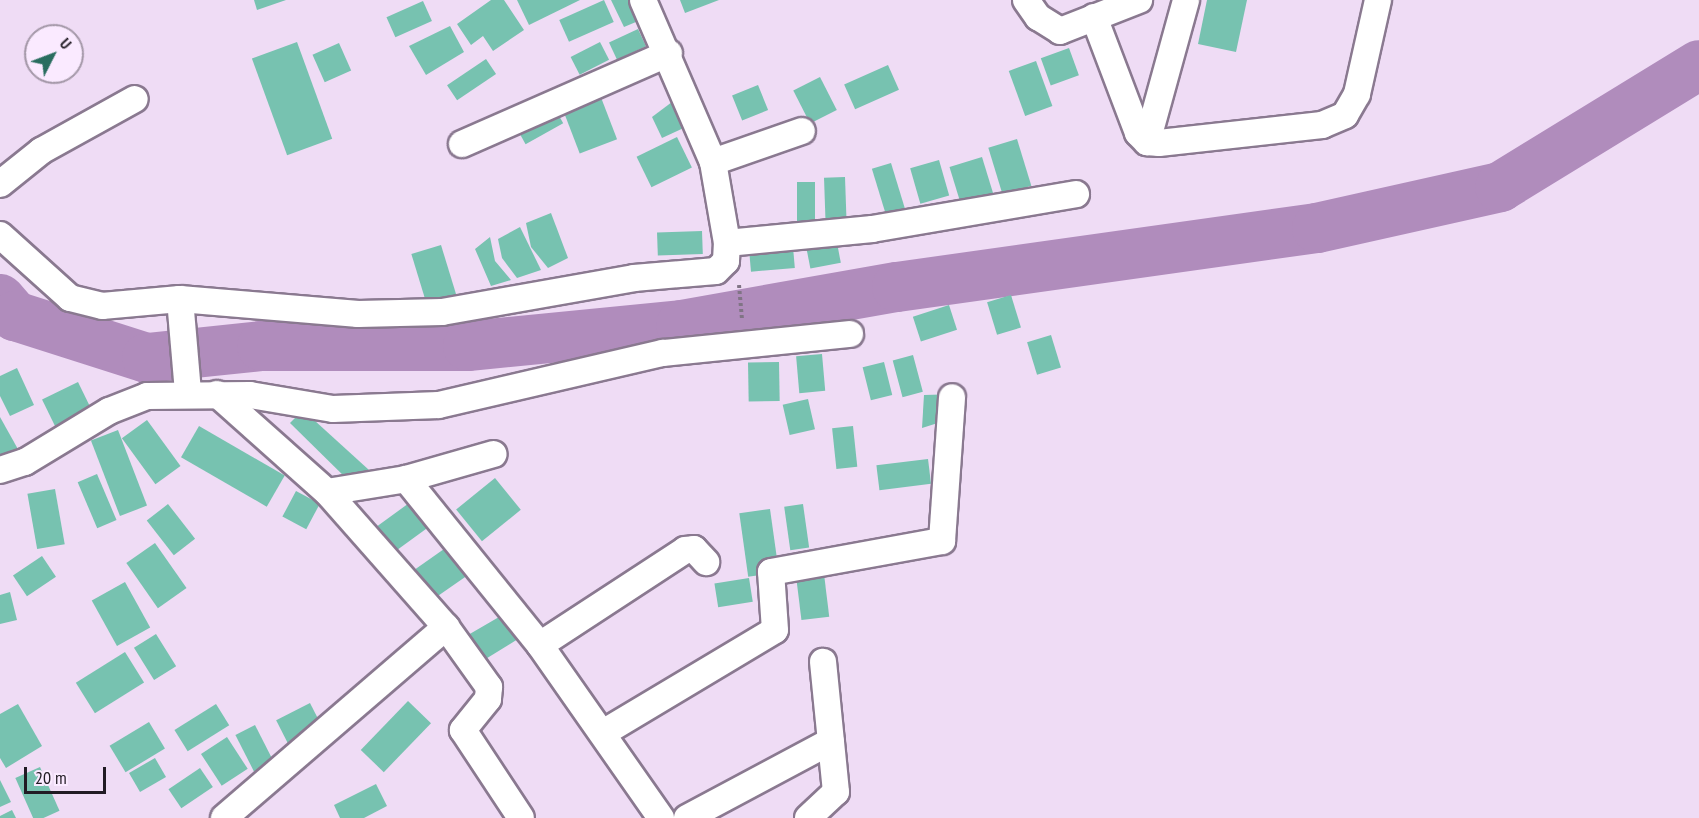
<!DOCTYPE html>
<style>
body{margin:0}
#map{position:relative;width:1699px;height:818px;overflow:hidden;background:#efdcf5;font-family:"PT Sans Narrow",sans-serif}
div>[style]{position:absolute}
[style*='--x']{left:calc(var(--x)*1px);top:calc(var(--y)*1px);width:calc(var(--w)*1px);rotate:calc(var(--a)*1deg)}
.river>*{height:50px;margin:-25px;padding:0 25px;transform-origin:25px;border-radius:25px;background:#b08cbc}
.building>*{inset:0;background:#77c2b0;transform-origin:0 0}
.path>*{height:4px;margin-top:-2px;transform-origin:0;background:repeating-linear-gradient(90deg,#807485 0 3px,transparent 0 6px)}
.roads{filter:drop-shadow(2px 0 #8a7990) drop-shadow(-2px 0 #8a7990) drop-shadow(0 2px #8a7990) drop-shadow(0 -2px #8a7990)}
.street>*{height:26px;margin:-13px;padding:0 13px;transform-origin:13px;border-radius:13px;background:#fff}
span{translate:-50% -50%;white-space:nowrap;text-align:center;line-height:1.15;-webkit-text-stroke:5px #faeaff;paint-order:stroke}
.north{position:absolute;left:24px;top:24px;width:60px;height:60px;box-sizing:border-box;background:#faeaff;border:2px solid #a397a7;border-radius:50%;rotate:48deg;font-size:16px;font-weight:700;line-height:24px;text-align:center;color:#211b24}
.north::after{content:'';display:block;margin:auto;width:21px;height:27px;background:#296d5f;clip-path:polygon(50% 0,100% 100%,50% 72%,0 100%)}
.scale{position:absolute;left:24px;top:767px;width:82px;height:27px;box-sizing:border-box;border:3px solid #211b24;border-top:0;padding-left:8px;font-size:18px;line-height:21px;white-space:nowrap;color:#211b24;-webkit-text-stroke:4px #faeaff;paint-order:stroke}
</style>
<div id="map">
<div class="river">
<div style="--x:0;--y:299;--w:23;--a:49"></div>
<div style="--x:15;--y:316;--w:139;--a:17.7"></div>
<div style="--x:147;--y:358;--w:116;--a:-6"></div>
<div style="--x:262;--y:346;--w:206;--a:0"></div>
<div style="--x:468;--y:346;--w:214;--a:-5.6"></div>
<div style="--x:681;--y:325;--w:219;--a:-10"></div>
<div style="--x:897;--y:287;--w:424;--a:-8"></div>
<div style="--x:1317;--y:228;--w:188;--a:-12.6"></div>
<div style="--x:1500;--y:187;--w:233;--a:-31.5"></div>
</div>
<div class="building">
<div style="clip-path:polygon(254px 0,286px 0,257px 10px)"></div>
<div style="clip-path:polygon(491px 0,504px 0,524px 30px,493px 51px,483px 36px,471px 45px,457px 24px)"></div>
<div style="clip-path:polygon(517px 0,580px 0,529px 25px)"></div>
<div style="left:604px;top:0;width:24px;height:49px;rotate:66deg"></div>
<div style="clip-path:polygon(611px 0,634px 0,643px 19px,624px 27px)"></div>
<div style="clip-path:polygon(680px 0,719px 0,685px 13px)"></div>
<div style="clip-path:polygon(1207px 0,1247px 0,1236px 52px,1198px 44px)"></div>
<div style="left:423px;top:1px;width:22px;height:40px;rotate:66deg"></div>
<div style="clip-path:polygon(450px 26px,464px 52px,426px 75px,409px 46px)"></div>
<div style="left:638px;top:29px;width:19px;height:32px;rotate:65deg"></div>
<div style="left:297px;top:42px;width:103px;height:48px;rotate:70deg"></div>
<div style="left:600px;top:42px;width:20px;height:33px;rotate:63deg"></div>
<div style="left:339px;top:43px;width:30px;height:29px;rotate:66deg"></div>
<div style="left:1069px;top:48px;width:29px;height:30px;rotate:70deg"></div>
<div style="left:486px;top:59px;width:18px;height:47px;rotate:56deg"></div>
<div style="left:1036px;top:61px;width:48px;height:29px;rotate:70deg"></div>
<div style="left:888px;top:65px;width:27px;height:48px;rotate:66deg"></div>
<div style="left:820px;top:77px;width:37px;height:30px;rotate:63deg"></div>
<div style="left:758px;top:85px;width:27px;height:28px;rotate:68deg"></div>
<div style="left:597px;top:87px;width:56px;height:40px;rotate:69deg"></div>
<div style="clip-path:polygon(676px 99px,688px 126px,662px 138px,652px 117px)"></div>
<div style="left:553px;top:105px;width:21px;height:43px;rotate:61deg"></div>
<div style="left:677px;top:137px;width:34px;height:45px;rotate:64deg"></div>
<div style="left:1017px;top:139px;width:49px;height:30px;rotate:73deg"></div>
<div style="left:982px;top:157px;width:44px;height:34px;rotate:73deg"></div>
<div style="left:939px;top:160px;width:37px;height:30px;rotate:74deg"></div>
<div style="left:891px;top:163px;width:57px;height:20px;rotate:73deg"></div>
<div style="left:845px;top:177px;width:48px;height:21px;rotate:88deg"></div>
<div style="left:797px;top:182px;width:18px;height:45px"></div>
<div style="clip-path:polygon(551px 213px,568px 258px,548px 268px,531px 247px,526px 223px)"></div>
<div style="clip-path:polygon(520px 227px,541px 270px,517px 278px,502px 258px,498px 239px)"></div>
<div style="left:702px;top:231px;width:23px;height:45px;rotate:88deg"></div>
<div style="clip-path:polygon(490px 237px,495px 261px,511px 280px,491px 286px,475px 249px)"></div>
<div style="left:837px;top:243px;width:20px;height:31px;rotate:79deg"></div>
<div style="left:441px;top:245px;width:55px;height:31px;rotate:73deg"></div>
<div style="left:793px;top:247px;width:21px;height:44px;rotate:85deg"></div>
<div style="left:1011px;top:295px;width:34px;height:25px;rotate:73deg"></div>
<div style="left:949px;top:305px;width:26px;height:38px;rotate:72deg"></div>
<div style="left:1051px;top:335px;width:34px;height:25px;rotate:73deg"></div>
<div style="left:822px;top:354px;width:37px;height:26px;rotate:85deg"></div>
<div style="left:913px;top:355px;width:38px;height:21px;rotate:75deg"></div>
<div style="left:779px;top:362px;width:39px;height:31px;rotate:89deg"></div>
<div style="left:884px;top:362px;width:34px;height:22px;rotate:76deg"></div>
<div style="clip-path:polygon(17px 368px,34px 405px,10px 416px,0 396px,0 376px)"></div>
<div style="left:78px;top:382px;width:34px;height:40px;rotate:64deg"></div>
<div style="clip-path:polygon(958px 394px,960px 416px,922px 428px,924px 395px)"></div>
<div style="left:808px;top:399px;width:31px;height:26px;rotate:77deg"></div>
<div style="clip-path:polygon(303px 410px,369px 470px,352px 484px,290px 423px)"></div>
<div style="clip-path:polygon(0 417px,19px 451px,0 461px)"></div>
<div style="left:147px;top:420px;width:57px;height:31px;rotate:54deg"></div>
<div style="left:199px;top:426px;width:99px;height:36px;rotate:30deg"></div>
<div style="left:853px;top:426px;width:41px;height:21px;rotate:84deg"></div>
<div style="left:118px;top:430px;width:81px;height:29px;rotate:69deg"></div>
<div style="left:928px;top:459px;width:25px;height:52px;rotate:83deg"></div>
<div style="left:97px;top:474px;width:50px;height:21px;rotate:67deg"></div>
<div style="left:495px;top:478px;width:41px;height:50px;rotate:51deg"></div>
<div style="left:55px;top:489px;width:56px;height:28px;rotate:80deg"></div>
<div style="left:296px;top:491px;width:27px;height:29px;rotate:28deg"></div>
<div style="left:416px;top:498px;width:31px;height:54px;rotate:54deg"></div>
<div style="left:168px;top:504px;width:44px;height:27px;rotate:52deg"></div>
<div style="left:803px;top:504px;width:44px;height:19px;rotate:82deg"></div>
<div style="left:770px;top:509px;width:64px;height:31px;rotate:82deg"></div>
<div style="left:454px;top:542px;width:35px;height:53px;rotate:55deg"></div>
<div style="left:155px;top:543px;width:55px;height:35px;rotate:55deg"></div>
<div style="left:42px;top:556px;width:25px;height:35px;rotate:56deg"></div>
<div style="left:824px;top:574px;width:43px;height:28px;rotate:83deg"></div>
<div style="left:749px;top:578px;width:24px;height:35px;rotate:81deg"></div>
<div style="left:125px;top:582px;width:52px;height:38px;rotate:61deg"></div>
<div style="clip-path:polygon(10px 592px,17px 620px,0 624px,0 595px)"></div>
<div style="clip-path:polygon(505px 601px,526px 634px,484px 660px,468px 635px,499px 617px,493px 608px)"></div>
<div style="left:156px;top:634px;width:38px;height:26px;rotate:58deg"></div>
<div style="left:125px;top:652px;width:36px;height:58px;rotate:58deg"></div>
<div style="left:408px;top:701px;width:32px;height:68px;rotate:44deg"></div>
<div style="left:310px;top:703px;width:30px;height:38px;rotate:63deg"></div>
<div style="clip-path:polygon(18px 704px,42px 746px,6px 768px,0 758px,0 714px)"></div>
<div style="left:216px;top:704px;width:25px;height:49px;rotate:58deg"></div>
<div style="left:149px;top:722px;width:31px;height:46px;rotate:59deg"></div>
<div style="left:255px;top:725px;width:42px;height:22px;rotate:63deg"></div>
<div style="left:227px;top:737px;width:38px;height:31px;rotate:57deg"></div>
<div style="left:155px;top:758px;width:22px;height:30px;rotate:60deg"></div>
<div style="left:40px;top:767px;width:48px;height:27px;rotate:66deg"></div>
<div style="left:200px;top:768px;width:23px;height:38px;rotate:56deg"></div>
<div style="clip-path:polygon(0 780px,11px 802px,0 807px)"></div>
<div style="clip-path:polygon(376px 784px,387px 806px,364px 818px,340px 818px,334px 805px)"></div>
<div style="clip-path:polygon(12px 810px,16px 818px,0 818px,0 816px)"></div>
</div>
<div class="path">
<div style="--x:739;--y:285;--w:35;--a:85"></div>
</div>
<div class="roads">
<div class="street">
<div style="--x:1026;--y:0;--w:21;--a:55"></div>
<div style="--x:1038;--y:17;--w:26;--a:32"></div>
<div style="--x:1060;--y:31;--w:85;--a:-21.4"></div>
<div style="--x:1094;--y:17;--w:124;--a:69.2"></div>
<div style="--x:1138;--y:133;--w:13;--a:45"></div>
<div style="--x:1147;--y:142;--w:12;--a:5"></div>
<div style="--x:1159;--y:143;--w:164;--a:-6.3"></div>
<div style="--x:1322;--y:125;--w:25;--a:-23"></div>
<div style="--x:1345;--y:115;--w:24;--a:-60"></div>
<div style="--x:1357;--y:94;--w:96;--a:-77.4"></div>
<div style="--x:1147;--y:142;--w:147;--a:-74.6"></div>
<div style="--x:462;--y:144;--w:226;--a:-23.7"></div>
<div style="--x:713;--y:162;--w:94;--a:-19.2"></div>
<div style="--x:0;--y:184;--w:53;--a:-38.8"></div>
<div style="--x:41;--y:151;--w:107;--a:-29"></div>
<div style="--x:0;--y:235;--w:94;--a:42"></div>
<div style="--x:70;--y:298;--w:33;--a:14"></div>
<div style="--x:102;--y:306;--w:78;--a:-5.1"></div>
<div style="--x:180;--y:299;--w:179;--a:4.8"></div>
<div style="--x:358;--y:314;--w:84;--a:-1.4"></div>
<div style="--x:442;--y:312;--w:195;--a:-10"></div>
<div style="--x:634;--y:278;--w:82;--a:-4.9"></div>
<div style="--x:716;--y:271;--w:14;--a:-45"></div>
<div style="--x:726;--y:261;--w:18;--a:-87"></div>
<div style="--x:727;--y:243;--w:82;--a:-99.8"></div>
<div style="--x:713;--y:162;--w:176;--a:-113.4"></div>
<div style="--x:727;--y:243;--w:146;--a:-5.5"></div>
<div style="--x:872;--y:229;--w:207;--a:-9.7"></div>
<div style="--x:180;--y:299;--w:94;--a:85.1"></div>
<div style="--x:217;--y:394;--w:147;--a:41.7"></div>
<div style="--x:327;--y:492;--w:180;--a:48.6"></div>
<div style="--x:446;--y:627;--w:74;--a:54.4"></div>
<div style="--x:489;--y:687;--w:12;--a:95"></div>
<div style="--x:488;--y:699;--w:40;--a:129"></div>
<div style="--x:463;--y:730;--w:105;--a:56.6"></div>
<div style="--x:0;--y:470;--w:26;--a:-18"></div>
<div style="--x:25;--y:462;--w:98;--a:-31.3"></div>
<div style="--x:109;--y:411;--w:41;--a:-21.5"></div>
<div style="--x:147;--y:396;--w:103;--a:-0.6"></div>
<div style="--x:250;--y:395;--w:84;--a:9.6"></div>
<div style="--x:333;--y:409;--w:106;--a:-2.2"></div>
<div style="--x:439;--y:405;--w:230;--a:-13.1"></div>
<div style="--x:663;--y:353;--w:188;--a:-5.8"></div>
<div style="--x:406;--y:479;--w:213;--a:51.1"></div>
<div style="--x:327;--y:492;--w:80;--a:-9.3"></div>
<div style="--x:406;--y:479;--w:91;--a:-15.9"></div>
<div style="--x:603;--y:733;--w:200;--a:-30.9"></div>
<div style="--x:775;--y:630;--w:58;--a:-93.9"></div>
<div style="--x:771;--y:572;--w:174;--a:-10.3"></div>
<div style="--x:942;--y:541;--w:144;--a:-86"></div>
<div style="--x:224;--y:818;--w:293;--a:-40.7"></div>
<div style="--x:661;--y:818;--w:211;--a:-125"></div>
<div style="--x:540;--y:645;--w:173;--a:-33.2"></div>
<div style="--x:685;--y:550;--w:9;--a:-6"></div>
<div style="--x:694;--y:549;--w:18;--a:47"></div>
<div style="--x:687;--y:818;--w:163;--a:-28.1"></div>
<div style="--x:808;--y:818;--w:38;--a:-43"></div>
<div style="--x:836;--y:792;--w:131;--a:-95.7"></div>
</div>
</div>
<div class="north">U</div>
<div class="scale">20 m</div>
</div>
